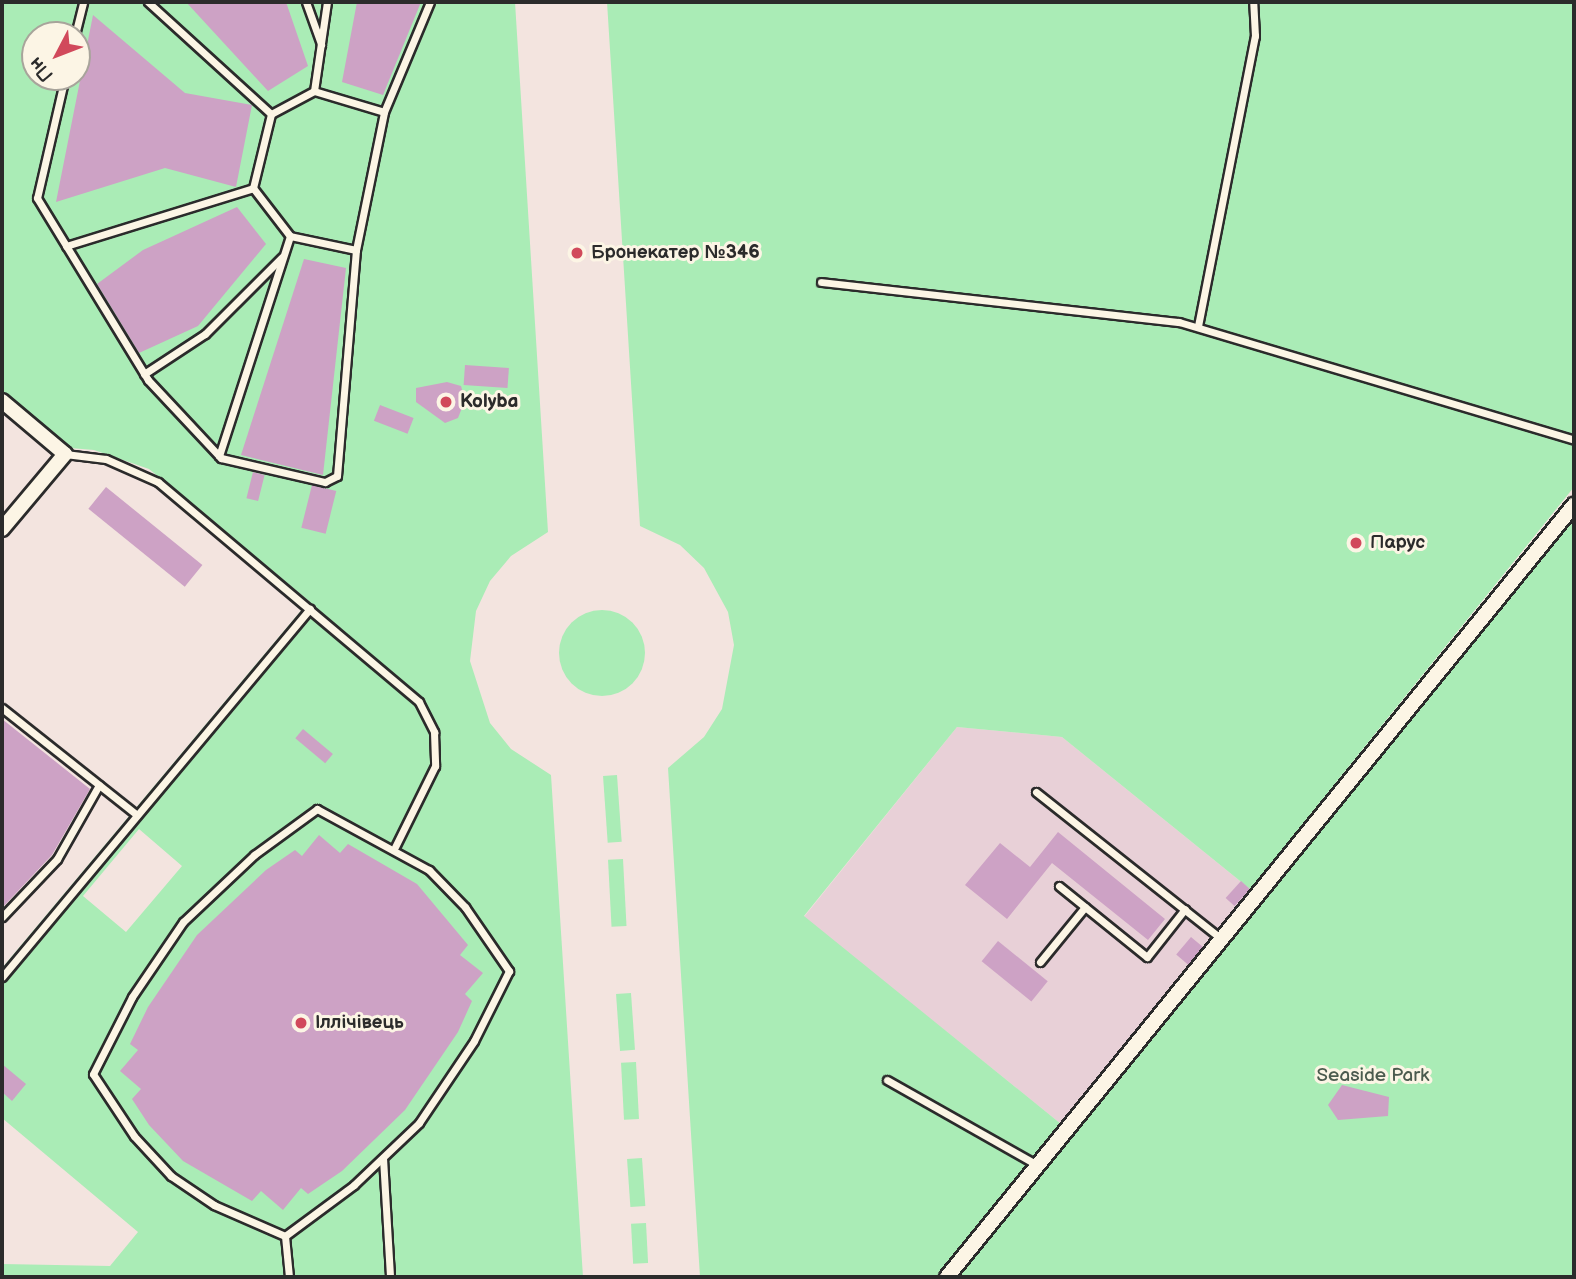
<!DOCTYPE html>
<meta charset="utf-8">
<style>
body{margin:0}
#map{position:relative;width:1576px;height:1279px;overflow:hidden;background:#f3e4df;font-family:"Balsamiq Sans",sans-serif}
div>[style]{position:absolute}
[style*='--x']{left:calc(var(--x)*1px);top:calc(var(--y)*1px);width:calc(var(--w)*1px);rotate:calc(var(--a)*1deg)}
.built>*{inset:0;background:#e8d0d7}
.green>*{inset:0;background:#aaecb6;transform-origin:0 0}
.round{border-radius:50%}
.building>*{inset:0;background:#cda2c5;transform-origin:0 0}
.roads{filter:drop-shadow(2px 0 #2b2b2b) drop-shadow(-2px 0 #2b2b2b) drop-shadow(0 2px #2b2b2b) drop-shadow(0 -2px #2b2b2b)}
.service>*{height:7px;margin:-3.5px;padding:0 3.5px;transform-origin:3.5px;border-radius:3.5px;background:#fcf5e5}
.minor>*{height:14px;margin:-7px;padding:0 7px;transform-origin:7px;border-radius:7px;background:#fcf5e5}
.dots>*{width:19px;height:19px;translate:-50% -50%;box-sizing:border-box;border:4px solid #fcf5e5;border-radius:50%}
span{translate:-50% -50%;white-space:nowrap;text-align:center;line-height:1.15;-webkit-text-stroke:6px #fcf5e5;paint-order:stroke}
.poi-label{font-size:19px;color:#2b2b2b;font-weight:700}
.left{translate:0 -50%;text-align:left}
.park-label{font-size:19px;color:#4b5b4e}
.frame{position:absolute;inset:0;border:4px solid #2b2b2b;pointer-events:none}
.north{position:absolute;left:21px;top:21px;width:70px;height:70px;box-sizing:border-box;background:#fcf5e5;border:2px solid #a8a49b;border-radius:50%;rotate:228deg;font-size:19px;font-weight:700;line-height:28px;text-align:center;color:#2b2b2b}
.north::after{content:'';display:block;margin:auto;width:24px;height:32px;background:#d1495b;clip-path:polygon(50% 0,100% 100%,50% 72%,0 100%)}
</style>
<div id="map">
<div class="built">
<div style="clip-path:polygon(957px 727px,1062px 737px,1250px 889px,1061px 1124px,804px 917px)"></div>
</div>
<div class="green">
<div style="clip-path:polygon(evenodd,2px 2px,515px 2px,548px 532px,511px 556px,490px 581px,476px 611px,470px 661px,490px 723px,511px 749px,551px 775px,583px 1277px,2px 1277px,2px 1264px,110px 1266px,138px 1232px,2px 1118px,2px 968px,309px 601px,149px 469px,94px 450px,70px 448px,65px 454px,2px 401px,2px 2px,35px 35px,77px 35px,77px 77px,35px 77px,35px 35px,2px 2px,139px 829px,182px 866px,126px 932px,83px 896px,139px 829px)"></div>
<div style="clip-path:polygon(607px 2px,1574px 2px,1574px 487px,1250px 889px,1062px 737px,957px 727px,804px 916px,1061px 1124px,937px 1277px,700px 1277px,668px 768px,704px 737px,722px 709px,734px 645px,728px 612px,704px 568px,680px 545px,640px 526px)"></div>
<div style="clip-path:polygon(1574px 507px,1574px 1277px,953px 1277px)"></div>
<div class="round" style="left:559px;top:610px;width:86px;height:86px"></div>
<div style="left:617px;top:775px;width:67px;height:14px;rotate:86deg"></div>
<div style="left:623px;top:859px;width:67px;height:15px;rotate:87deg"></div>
<div style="left:631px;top:993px;width:57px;height:15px;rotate:86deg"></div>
<div style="left:636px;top:1062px;width:57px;height:15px;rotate:87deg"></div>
<div style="left:642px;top:1158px;width:48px;height:15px;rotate:86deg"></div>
<div style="left:646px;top:1223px;width:40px;height:15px;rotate:87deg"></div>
</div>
<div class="building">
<div style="clip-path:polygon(186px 2px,286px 2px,308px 66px,268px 91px)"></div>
<div style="clip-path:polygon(357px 2px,421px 2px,383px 95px,342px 82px)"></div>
<div style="clip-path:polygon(93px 15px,185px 93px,252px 105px,236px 187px,165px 168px,56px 202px)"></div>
<div style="clip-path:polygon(237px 207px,266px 244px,198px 326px,139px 353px,97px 284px,143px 250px)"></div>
<div style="clip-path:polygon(304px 259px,346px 268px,323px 475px,241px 455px)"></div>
<div style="left:465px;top:365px;width:44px;height:20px;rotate:4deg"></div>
<div style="clip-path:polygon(447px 382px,461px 386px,465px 400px,458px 418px,445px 423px,416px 402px,416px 388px)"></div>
<div style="left:380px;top:405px;width:36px;height:17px;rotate:21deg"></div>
<div style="left:253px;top:472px;width:12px;height:27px;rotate:14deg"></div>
<div style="left:312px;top:485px;width:25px;height:44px;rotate:14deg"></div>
<div style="left:106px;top:487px;width:124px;height:28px;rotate:39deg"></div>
<div style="clip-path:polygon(2px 719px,90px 789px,52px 855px,2px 908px)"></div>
<div style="left:303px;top:729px;width:39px;height:12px;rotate:40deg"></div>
<div style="clip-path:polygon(1058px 832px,1165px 919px,1148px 940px,1052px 863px,1007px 919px,965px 885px,1000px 843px,1030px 867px)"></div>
<div style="clip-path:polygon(319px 835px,340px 853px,348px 844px,417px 884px,468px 945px,460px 955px,483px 973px,465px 994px,472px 1001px,458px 1032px,405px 1110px,342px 1171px,308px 1194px,301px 1188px,283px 1210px,261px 1191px,252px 1201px,183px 1161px,149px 1125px,132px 1099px,141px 1089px,120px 1071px,138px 1050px,130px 1044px,148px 1007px,197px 935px,266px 870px,295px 850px,302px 856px)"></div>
<div style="left:1241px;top:881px;width:12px;height:23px;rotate:42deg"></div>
<div style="left:1191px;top:937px;width:16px;height:23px;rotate:40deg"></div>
<div style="left:998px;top:941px;width:64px;height:26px;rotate:39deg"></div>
<div style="clip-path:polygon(2px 1064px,26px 1084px,12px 1101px,2px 1092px)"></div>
<div style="clip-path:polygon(1342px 1085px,1389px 1097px,1388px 1116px,1338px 1120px,1328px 1105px)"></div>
</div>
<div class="roads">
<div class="service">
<div style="--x:148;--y:2;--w:166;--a:42.3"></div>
<div style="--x:306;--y:2;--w:45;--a:70.3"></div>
<div style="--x:75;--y:35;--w:34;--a:-76"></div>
<div style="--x:65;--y:77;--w:124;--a:103"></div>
<div style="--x:37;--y:198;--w:213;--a:58.6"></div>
<div style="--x:148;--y:380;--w:107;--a:46.9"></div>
<div style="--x:221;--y:458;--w:107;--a:13"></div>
<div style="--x:325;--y:482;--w:13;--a:-27"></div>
<div style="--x:337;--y:476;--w:227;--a:-85.2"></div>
<div style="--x:356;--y:250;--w:141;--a:-78.5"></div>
<div style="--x:384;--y:112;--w:119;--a:-67.3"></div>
<div style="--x:314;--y:91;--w:90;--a:-81.7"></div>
<div style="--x:66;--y:246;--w:196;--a:-17.2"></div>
<div style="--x:356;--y:250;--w:67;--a:-168"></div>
<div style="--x:290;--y:236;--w:61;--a:-127.6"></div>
<div style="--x:253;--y:188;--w:76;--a:-76.3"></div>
<div style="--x:271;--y:114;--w:49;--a:-28.1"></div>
<div style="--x:314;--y:91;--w:73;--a:16.7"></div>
<div style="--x:821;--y:282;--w:360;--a:6.4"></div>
<div style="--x:1179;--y:322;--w:412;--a:16.6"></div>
<div style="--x:1198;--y:326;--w:296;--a:-78.9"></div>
<div style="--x:1255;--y:36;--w:34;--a:-93"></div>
<div style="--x:144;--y:374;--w:73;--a:-33.3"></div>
<div style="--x:205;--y:334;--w:109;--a:-45"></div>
<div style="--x:65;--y:454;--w:41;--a:7"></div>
<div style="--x:106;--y:459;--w:57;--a:23.9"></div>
<div style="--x:158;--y:482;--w:341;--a:40.1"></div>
<div style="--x:419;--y:702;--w:34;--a:63"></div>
<div style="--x:434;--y:732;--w:34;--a:88"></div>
<div style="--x:435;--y:766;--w:90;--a:116.3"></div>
<div style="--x:219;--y:456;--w:231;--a:-72.1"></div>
<div style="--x:2;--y:708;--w:172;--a:38.4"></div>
<div style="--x:1036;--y:792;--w:238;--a:38.4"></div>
<div style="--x:317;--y:809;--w:128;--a:28.6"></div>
<div style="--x:429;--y:870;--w:52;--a:45.8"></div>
<div style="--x:465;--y:907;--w:78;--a:55.5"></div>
<div style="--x:509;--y:971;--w:78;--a:116.6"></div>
<div style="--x:474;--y:1041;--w:99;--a:123.9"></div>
<div style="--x:419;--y:1123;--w:90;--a:136.4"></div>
<div style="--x:354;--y:1185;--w:86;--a:143.5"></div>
<div style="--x:285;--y:1236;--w:77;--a:-156.4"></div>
<div style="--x:214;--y:1205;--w:52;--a:-146"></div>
<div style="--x:171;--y:1176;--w:54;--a:-132.8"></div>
<div style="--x:134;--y:1136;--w:74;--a:-123.5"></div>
<div style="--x:93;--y:1074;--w:86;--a:-63.1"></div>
<div style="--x:132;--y:997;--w:91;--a:-55.8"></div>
<div style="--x:183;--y:922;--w:98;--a:-43.3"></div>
<div style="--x:254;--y:855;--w:78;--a:-36.1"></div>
<div style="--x:1059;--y:886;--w:113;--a:38.9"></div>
<div style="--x:1147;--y:957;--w:61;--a:-51.6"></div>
<div style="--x:2;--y:917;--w:80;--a:-46.5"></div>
<div style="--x:57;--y:859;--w:85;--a:-60.4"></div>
<div style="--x:1040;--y:962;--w:71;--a:-50.7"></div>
<div style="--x:2;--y:977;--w:480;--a:-50.1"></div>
<div style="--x:887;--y:1080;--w:175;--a:29.5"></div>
<div style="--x:383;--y:1158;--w:119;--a:86.6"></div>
<div style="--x:285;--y:1236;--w:41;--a:84.4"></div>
</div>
<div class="minor">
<div style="--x:2;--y:401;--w:82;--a:40.1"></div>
<div style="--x:65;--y:454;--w:98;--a:130"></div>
<div style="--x:947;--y:1277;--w:995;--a:-50.92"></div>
</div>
</div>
<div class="dots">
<div style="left:577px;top:253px;background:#d1495b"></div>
<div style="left:446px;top:402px;background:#d1495b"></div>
<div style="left:1356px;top:543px;background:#d1495b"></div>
<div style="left:301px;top:1023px;background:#d1495b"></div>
</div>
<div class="poi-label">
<span class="left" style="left:591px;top:253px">Бронекатер №346</span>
<span class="left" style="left:460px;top:402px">Kolyba</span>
<span class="left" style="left:1370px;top:543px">Парус</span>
<span class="left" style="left:315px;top:1023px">Іллічівець</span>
</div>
<div class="park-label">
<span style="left:1373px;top:1076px">Seaside Park</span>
</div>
<div class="frame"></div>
<div class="north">Пн</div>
</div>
